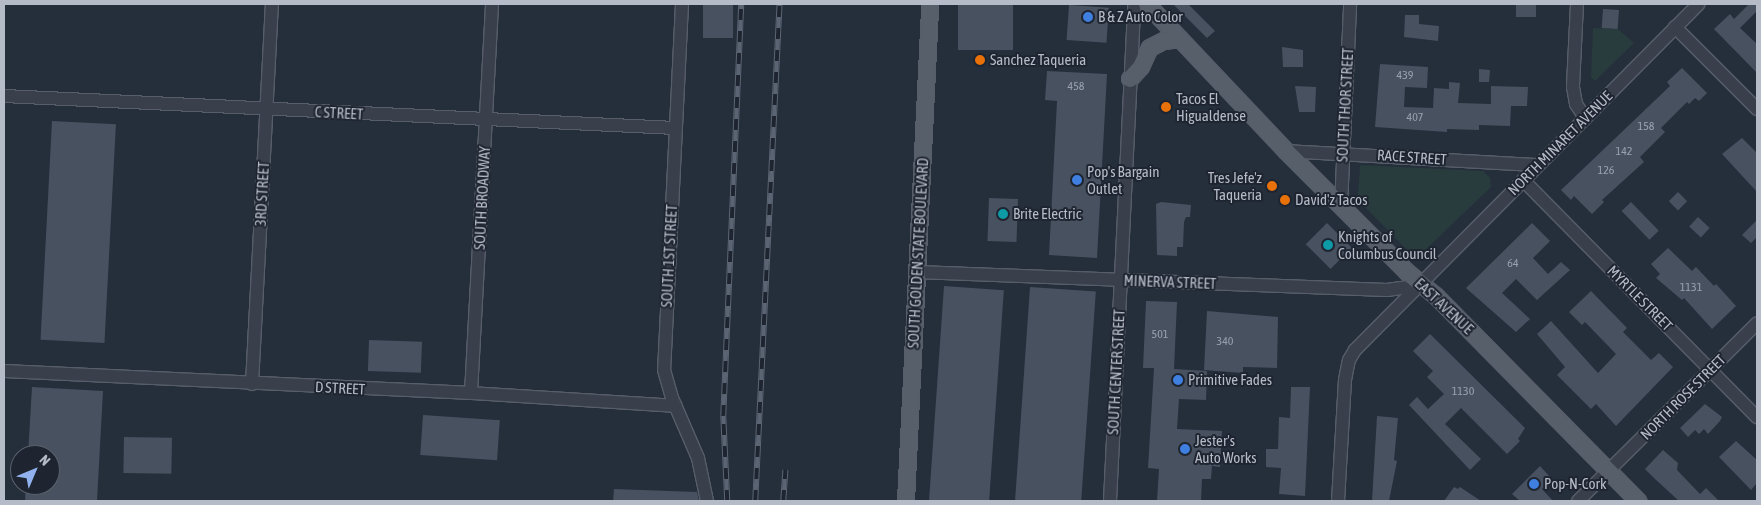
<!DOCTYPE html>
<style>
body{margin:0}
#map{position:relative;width:1761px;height:505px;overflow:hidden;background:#252e3b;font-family:"Asap Condensed",sans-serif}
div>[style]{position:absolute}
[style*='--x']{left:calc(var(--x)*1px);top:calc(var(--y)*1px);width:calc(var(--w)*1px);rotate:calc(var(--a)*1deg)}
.green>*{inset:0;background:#283b3d}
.building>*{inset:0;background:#475160;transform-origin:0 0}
.roads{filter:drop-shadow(1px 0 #575e69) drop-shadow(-1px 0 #575e69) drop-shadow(0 1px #575e69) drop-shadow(0 -1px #575e69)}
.minor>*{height:12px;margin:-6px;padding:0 6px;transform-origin:6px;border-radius:6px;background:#39404b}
.major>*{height:16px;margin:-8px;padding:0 8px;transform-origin:8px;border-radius:8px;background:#575f6b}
.rail>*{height:5.5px;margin-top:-2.75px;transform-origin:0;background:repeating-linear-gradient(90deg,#1e2530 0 11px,#5b6472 0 22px);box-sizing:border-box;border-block:1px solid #5b6472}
.dots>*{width:14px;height:14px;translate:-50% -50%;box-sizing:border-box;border:2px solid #1e2530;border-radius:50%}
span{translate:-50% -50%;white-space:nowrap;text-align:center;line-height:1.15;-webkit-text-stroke:4px #1e2530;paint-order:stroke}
.number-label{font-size:12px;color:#9aa0ad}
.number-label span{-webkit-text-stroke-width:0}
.poi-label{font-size:15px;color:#b5bbc7}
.left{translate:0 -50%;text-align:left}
.right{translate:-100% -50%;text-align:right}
.street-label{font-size:15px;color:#b5bbc7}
.frame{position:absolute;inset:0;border:5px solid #b5bbc7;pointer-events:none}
.north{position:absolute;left:10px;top:445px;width:50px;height:50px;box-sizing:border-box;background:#1e2530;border:1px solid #5a616c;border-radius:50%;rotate:45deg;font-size:14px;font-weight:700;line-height:20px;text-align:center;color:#b5bbc7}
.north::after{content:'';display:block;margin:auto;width:18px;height:22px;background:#91b1ef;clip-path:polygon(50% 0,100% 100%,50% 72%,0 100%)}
</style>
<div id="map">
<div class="green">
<div style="clip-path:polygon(1593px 28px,1618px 29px,1634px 43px,1595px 81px,1591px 77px)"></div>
<div style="clip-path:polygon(1360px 165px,1483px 171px,1490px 178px,1491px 187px,1416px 259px,1363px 205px,1358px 195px)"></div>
</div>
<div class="building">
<div style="left:703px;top:4px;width:30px;height:34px"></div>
<div style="left:958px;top:4px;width:55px;height:46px"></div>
<div style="clip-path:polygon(1173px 4px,1188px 4px,1215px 31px,1207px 38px)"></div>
<div style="left:1516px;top:4px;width:20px;height:13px"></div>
<div style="clip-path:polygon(1749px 4px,1757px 4px,1757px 11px,1740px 28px,1757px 44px,1757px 73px,1714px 29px,1730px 14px,1734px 19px)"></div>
<div style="left:1069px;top:5px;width:40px;height:35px;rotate:4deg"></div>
<div style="left:1603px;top:9px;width:16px;height:19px;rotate:4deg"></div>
<div style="clip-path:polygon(1405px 15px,1419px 15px,1419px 24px,1439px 26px,1438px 41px,1404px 37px)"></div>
<div style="clip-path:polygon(1282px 47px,1303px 50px,1303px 67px,1283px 67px)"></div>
<div style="clip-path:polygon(1380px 64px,1428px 67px,1427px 88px,1405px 87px,1404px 107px,1433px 108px,1434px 88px,1449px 89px,1449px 82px,1460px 83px,1458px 103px,1491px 104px,1491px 86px,1528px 87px,1527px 106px,1511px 106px,1510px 126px,1479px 125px,1479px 130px,1447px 129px,1447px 132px,1375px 127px)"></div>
<div style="clip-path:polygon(1682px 68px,1707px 93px,1699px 101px,1695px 98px,1689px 104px,1687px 102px,1661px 128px,1665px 132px,1640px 157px,1644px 162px,1602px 200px,1604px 202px,1592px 214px,1574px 196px,1571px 200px,1561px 190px,1670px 86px,1667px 82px)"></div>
<div style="clip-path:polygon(1479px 69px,1490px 70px,1489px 82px,1479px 82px)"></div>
<div style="clip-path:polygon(1047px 71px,1107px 74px,1097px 258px,1049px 255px,1057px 101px,1045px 100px)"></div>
<div style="clip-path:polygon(1295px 86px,1316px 87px,1315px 112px,1299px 112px)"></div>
<div style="left:52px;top:121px;width:64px;height:219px;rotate:3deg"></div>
<div style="clip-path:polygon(1742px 138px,1757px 153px,1757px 192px,1722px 154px)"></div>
<div style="left:1678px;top:192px;width:13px;height:13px;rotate:45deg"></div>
<div style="left:989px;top:198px;width:29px;height:43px;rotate:2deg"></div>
<div style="clip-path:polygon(1161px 202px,1191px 205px,1190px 217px,1186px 217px,1184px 222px,1183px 247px,1177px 247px,1177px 256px,1157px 255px,1156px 204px)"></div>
<div style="left:1631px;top:202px;width:40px;height:13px;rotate:46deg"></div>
<div style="left:1698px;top:217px;width:16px;height:13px;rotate:43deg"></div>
<div style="clip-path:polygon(1757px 220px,1757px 237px,1751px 243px,1742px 235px)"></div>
<div style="left:1327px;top:223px;width:35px;height:30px;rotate:45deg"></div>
<div style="clip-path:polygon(1532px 223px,1550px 241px,1533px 258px,1548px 274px,1561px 262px,1570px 270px,1537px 300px,1516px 279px,1502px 293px,1530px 319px,1516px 332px,1466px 288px)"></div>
<div style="clip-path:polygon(1668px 248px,1692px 271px,1696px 267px,1714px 286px,1716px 284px,1736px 306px,1712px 329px,1684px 298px,1682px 300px,1656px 278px,1660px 274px,1651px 264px)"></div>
<div style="left:944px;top:286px;width:60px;height:215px;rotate:4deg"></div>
<div style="left:1030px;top:287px;width:66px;height:214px;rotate:4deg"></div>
<div style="clip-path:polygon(1591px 291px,1627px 328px,1623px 332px,1651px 360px,1659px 353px,1673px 367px,1616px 426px,1596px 404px,1591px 409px,1557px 375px,1565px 367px,1537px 334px,1551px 321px,1598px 373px,1616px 354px,1585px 322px,1582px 325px,1569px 312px)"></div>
<div style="clip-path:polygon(1146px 301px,1177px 302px,1174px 369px,1207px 371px,1206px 400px,1179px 399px,1177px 429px,1222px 431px,1220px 467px,1212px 466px,1211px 479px,1202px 479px,1201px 501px,1157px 501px,1159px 469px,1148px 468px,1154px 368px,1143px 368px)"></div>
<div style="clip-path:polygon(1207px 311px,1278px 317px,1277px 368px,1243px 367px,1243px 373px,1204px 370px)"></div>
<div style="clip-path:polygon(1430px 334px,1525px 428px,1518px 439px,1520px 441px,1507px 454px,1461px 408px,1445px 424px,1481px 459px,1470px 470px,1409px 405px,1417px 397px,1428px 409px,1444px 394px,1427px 377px,1433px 371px,1413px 351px)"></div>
<div style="left:369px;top:340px;width:53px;height:31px;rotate:2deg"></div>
<div style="clip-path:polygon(32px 387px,103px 391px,97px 501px,25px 501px,26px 485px,50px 485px,50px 455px,28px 455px)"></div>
<div style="clip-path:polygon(1291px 387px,1310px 387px,1305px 496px,1279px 494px,1281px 468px,1266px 467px,1266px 449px,1278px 449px,1279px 417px,1290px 418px)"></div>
<div style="clip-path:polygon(1705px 404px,1722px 417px,1720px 421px,1708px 434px,1704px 429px,1699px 434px,1695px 430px,1688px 437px,1680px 428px)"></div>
<div style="left:423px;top:415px;width:77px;height:40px;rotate:4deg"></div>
<div style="clip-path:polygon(1377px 416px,1398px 418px,1394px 460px,1397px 461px,1389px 501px,1372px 501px)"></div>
<div style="left:124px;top:437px;width:48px;height:36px;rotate:1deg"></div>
<div style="clip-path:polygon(1736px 441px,1757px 460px,1757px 483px,1751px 490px,1719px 457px)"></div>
<div style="clip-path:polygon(1663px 450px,1678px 463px,1677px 470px,1700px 494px,1706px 488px,1719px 501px,1679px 501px,1655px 479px,1645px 469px)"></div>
<div style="clip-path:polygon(1540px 466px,1552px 479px,1542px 489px,1553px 501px,1520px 501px,1512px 494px)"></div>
<div style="clip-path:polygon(1454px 487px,1458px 489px,1460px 487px,1481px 501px,1444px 501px)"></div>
<div style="clip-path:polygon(614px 489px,697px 492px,699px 501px,613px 501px)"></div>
</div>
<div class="roads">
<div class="minor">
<div style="--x:682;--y:4;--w:366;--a:92.8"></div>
<div style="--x:664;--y:370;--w:29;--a:74"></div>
<div style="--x:672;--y:398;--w:65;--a:66.6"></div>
<div style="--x:698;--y:458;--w:44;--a:78.2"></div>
<div style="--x:1577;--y:4;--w:83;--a:92.8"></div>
<div style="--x:1573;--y:87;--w:17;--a:80"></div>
<div style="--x:1576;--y:104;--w:17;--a:57"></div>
<div style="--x:1675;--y:27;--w:116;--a:45"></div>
<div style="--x:4;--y:96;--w:672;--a:2.73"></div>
<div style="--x:1286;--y:151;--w:252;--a:3.2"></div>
<div style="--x:1523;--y:180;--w:333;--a:45.4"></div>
<div style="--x:1341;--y:206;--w:202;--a:-87.4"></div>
<div style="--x:917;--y:272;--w:470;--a:2.2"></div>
<div style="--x:1387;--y:290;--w:29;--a:-8"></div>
<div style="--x:4;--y:371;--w:468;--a:2.7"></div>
<div style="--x:471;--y:393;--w:205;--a:3.6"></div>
<div style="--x:252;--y:384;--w:381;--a:-87"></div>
<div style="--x:471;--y:393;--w:390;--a:-86.9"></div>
<div style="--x:1110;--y:501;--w:498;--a:-87.2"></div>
<div style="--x:1338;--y:501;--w:121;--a:-86.7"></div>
<div style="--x:1345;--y:380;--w:20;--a:-79"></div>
<div style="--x:1349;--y:360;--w:12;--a:-59"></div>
<div style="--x:1355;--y:350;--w:487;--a:-45.2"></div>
<div style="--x:1578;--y:501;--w:252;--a:-44.8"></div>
</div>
<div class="major">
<div style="--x:1147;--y:4;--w:202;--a:46.6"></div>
<div style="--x:1286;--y:151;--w:171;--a:45"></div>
<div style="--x:1407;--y:272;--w:38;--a:40"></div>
<div style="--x:1436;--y:296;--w:288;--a:45.4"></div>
<div style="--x:1130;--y:79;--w:16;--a:-47"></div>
<div style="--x:1141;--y:67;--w:21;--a:-65"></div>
<div style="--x:1150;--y:48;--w:16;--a:-27"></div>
<div style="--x:1164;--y:41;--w:16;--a:-7"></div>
<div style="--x:906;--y:501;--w:498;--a:-87.2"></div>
</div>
</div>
<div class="rail">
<div style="--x:727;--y:501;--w:85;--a:-92.7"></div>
<div style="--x:723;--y:416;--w:412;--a:-87.5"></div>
<div style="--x:755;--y:501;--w:498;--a:-87.2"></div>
<div style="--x:783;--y:501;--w:31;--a:-86"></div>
</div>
<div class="dots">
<div style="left:1088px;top:17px;background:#3f7fe0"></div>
<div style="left:980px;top:60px;background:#e8710a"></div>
<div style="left:1166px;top:107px;background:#e8710a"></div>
<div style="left:1077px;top:180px;background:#3f7fe0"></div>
<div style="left:1272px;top:186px;background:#e8710a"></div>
<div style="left:1285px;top:200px;background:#e8710a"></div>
<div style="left:1003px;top:214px;background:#0f9aa8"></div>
<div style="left:1328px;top:245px;background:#0f9aa8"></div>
<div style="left:1178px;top:380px;background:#3f7fe0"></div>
<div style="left:1185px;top:449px;background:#3f7fe0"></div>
<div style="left:1534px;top:484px;background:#3f7fe0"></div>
</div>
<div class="number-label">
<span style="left:1405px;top:76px">439</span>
<span style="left:1076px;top:87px">458</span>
<span style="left:1415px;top:118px">407</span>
<span style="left:1646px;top:127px">158</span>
<span style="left:1624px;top:152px">142</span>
<span style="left:1606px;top:171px">126</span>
<span style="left:1513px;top:264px">64</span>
<span style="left:1691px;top:288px">1131</span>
<span style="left:1160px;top:335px">501</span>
<span style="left:1225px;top:342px">340</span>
<span style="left:1463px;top:392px">1130</span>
</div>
<div class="poi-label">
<span class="left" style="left:1098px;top:17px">B &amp; Z Auto Color</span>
<span class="left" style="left:990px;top:60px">Sanchez Taqueria</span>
<span class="left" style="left:1176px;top:107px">Tacos El<br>Higualdense</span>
<span class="left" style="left:1087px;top:180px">Pop's Bargain<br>Outlet</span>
<span class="right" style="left:1262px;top:186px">Tres Jefe'z<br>Taqueria</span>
<span class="left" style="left:1295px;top:200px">David'z Tacos</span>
<span class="left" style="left:1013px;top:214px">Brite Electric</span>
<span class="left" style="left:1338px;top:245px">Knights of<br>Columbus Council</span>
<span class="left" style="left:1188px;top:380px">Primitive Fades</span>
<span class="left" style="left:1195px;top:449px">Jester's<br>Auto Works</span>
<span class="left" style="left:1544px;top:484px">Pop-N-Cork</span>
</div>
<div class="street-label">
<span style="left:1345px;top:105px;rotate:-87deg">SOUTH THOR STREET</span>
<span style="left:339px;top:113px;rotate:3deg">C STREET</span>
<span style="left:1560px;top:143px;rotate:-45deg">NORTH MINARET AVENUE</span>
<span style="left:1412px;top:157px;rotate:4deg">RACE STREET</span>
<span style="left:262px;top:194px;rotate:-87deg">3RD STREET</span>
<span style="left:482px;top:198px;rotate:-87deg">SOUTH BROADWAY</span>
<span style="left:918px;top:253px;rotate:-87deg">SOUTH GOLDEN STATE BOULEVARD</span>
<span style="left:669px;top:256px;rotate:-87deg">SOUTH 1ST STREET</span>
<span style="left:1170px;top:282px;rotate:2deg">MINERVA STREET</span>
<span style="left:1640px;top:298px;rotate:45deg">MYRTLE STREET</span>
<span style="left:1444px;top:306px;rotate:43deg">EAST AVENUE</span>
<span style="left:1116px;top:372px;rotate:-87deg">SOUTH CENTER STREET</span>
<span style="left:340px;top:388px;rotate:3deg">D STREET</span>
<span style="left:1683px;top:397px;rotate:-45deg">NORTH ROSE STREET</span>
</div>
<div class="frame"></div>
<div class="north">N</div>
</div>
